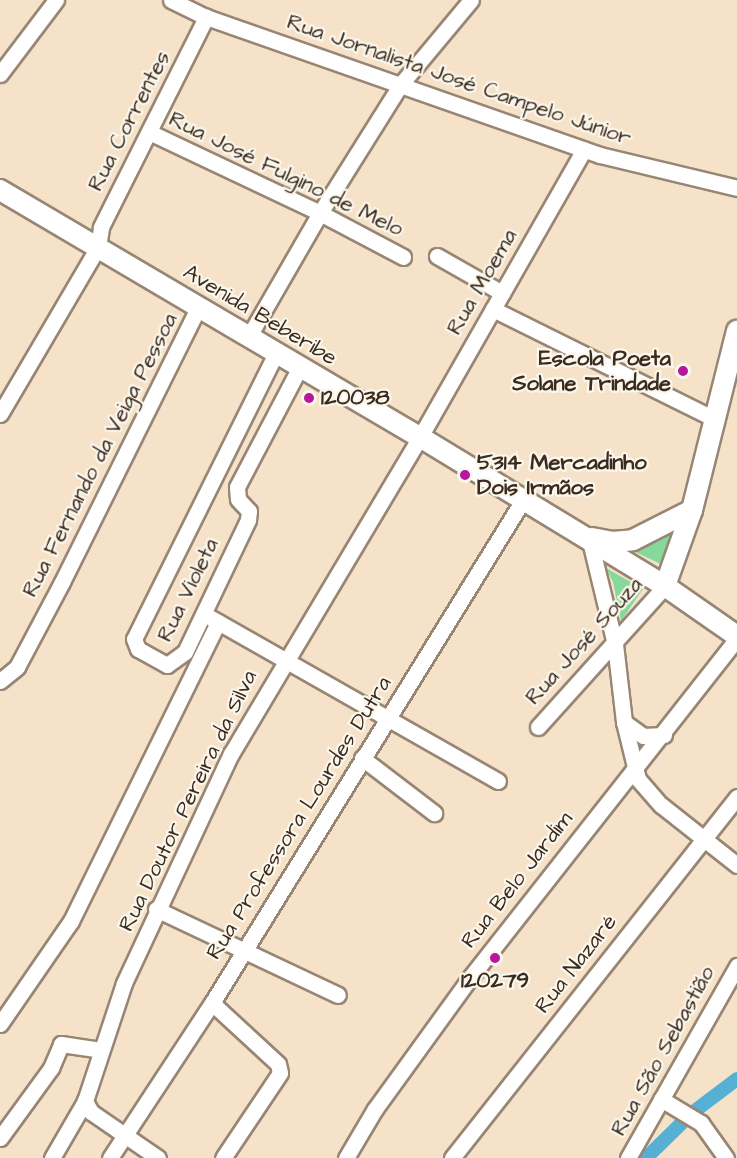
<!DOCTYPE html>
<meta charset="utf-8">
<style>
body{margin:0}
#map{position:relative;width:737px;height:1158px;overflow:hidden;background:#f5e2c9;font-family:"Architects Daughter",sans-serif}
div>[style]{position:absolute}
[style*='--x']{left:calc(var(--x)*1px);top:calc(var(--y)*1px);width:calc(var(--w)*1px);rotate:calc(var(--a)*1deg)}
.green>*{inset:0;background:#86d99a}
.canal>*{height:14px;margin:-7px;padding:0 7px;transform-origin:7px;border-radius:7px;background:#56b0d4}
.roads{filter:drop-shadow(2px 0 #988674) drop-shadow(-2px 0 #988674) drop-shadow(0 2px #988674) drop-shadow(0 -2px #988674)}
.minor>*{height:15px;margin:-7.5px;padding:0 7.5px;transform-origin:7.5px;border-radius:7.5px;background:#fff}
.major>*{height:20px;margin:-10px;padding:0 10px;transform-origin:10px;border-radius:10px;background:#fff}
.dots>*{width:16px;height:16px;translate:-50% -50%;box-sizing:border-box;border:3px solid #fbf7ec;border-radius:50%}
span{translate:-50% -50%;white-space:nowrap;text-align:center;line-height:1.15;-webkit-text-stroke:4.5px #fbf7ec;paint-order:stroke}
.street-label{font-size:22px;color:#3b2a1e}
.poi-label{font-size:22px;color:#3b2a1e;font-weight:700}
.right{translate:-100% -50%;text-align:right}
.left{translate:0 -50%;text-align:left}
</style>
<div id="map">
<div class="green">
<div style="clip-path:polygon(677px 531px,663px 565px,631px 550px,657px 542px)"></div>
<div style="clip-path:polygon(606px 568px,643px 589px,621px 621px,613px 582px)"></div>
</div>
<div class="canal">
<div style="--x:646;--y:1158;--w:64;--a:-44.4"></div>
<div style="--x:692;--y:1113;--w:56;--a:-37.1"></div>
</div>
<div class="roads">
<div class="minor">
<div style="--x:171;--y:0;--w:39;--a:26"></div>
<div style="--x:206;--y:17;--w:417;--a:19.3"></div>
<div style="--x:600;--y:155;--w:141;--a:13.5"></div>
<div style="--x:0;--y:74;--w:93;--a:-52.9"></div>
<div style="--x:149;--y:132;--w:189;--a:25.3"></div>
<div style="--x:320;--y:213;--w:94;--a:27.9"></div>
<div style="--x:437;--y:256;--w:75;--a:29.6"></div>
<div style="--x:493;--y:309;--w:248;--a:26.4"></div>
<div style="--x:249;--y:336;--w:142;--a:-60"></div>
<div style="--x:320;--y:213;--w:152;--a:-57.9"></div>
<div style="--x:401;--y:84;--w:109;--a:-50.2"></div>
<div style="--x:276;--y:353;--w:319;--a:116.4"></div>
<div style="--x:134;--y:639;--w:11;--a:68"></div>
<div style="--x:138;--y:649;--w:33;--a:29"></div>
<div style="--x:167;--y:665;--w:22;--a:-36"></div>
<div style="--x:185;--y:652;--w:146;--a:-64.5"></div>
<div style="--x:248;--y:520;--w:9;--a:-84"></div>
<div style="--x:249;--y:511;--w:16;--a:-133"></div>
<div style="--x:238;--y:499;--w:12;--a:-95"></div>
<div style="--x:237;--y:487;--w:136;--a:-62.3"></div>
<div style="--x:0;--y:414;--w:194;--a:-59.6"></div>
<div style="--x:98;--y:247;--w:20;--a:-81"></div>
<div style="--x:101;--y:227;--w:235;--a:-63.4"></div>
<div style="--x:590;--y:541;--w:106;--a:76.4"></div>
<div style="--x:615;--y:644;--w:79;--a:83.4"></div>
<div style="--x:624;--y:722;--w:59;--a:76.2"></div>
<div style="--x:638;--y:779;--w:35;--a:49"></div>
<div style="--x:661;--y:805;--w:97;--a:38.3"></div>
<div style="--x:211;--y:618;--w:330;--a:29.6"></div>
<div style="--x:0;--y:681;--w:22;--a:-39"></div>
<div style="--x:17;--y:667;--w:96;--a:-62.1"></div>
<div style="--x:62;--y:582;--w:308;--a:-63.6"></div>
<div style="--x:624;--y:722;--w:24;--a:36"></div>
<div style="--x:643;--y:736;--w:21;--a:-3"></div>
<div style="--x:538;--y:727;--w:190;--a:-48"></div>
<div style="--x:362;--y:758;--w:91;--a:37.4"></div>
<div style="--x:156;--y:909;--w:201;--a:25.3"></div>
<div style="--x:212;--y:1003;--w:90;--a:42.7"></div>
<div style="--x:278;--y:1064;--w:9;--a:77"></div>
<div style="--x:280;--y:1073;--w:102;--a:123.8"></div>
<div style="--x:0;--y:1024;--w:125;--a:-55.4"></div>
<div style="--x:71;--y:921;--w:333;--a:-63.8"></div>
<div style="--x:661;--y:1099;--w:47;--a:31"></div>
<div style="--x:701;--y:1123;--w:43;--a:54.5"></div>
<div style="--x:0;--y:1138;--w:87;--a:-53.9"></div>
<div style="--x:51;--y:1068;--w:26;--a:-67"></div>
<div style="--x:61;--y:1044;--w:40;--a:8.5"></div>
<div style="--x:52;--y:1158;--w:66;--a:-59.9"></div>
<div style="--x:110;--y:1158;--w:186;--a:-56.7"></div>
<div style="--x:212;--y:1003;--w:591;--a:-58.27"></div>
<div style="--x:158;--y:1158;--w:81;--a:-145.5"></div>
<div style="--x:91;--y:1112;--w:13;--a:-119"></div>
<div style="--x:85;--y:1101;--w:124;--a:-71.7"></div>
<div style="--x:124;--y:983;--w:253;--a:-65"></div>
<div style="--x:231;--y:754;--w:369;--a:-59.2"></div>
<div style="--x:420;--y:437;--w:331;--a:-60.3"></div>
<div style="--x:346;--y:1158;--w:57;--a:-59.4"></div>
<div style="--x:375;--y:1109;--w:160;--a:-54.1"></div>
<div style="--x:469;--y:979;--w:434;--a:-51.8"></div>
<div style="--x:452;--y:1158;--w:460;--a:-51.7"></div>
<div style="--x:628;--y:1158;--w:221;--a:-60.4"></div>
</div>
<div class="major">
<div style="--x:0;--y:190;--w:487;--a:30.5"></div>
<div style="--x:420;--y:437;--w:287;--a:31.3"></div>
<div style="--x:665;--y:586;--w:88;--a:34.8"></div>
<div style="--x:592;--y:538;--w:20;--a:11"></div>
<div style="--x:612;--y:542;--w:21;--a:-5"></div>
<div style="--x:633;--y:540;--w:66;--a:-27"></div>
<div style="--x:665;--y:586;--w:81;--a:-70.4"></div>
<div style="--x:692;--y:510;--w:185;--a:-75.9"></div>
</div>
</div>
<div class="dots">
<div style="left:683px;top:371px;background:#b5179e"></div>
<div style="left:309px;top:398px;background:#b5179e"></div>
<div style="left:465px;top:475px;background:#b5179e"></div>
<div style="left:495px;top:958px;background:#b5179e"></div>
</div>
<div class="street-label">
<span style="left:459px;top:80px;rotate:19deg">Rua Jornalista José Campelo Júnior</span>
<span style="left:129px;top:121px;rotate:-63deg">Rua Correntes</span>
<span style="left:286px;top:174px;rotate:26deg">Rua José Fulgino de Melo</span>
<span style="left:482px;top:282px;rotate:-60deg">Rua Moema</span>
<span style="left:260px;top:315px;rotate:31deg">Avenida Beberibe</span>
<span style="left:100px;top:455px;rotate:-63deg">Rua Fernando da Veiga Pessoa</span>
<span style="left:188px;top:590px;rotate:-64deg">Rua Violeta</span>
<span style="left:584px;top:641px;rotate:-48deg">Rua José Souza</span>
<span style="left:188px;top:801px;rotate:-64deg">Rua Doutor Pereira da Silva</span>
<span style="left:299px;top:818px;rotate:-58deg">Rua Professora Lourdes Dutra</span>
<span style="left:517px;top:880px;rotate:-52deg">Rua Belo Jardim</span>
<span style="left:576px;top:964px;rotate:-52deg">Rua Nazaré</span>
<span style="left:663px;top:1051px;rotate:-61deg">Rua São Sebastião</span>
</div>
<div class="poi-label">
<span class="right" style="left:671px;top:371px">Escola Poeta<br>Solane Trindade</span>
<span class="left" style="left:321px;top:398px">120038</span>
<span class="left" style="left:477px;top:475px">5314 Mercadinho<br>Dois Irmãos</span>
<span style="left:495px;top:981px">120279</span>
</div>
</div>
